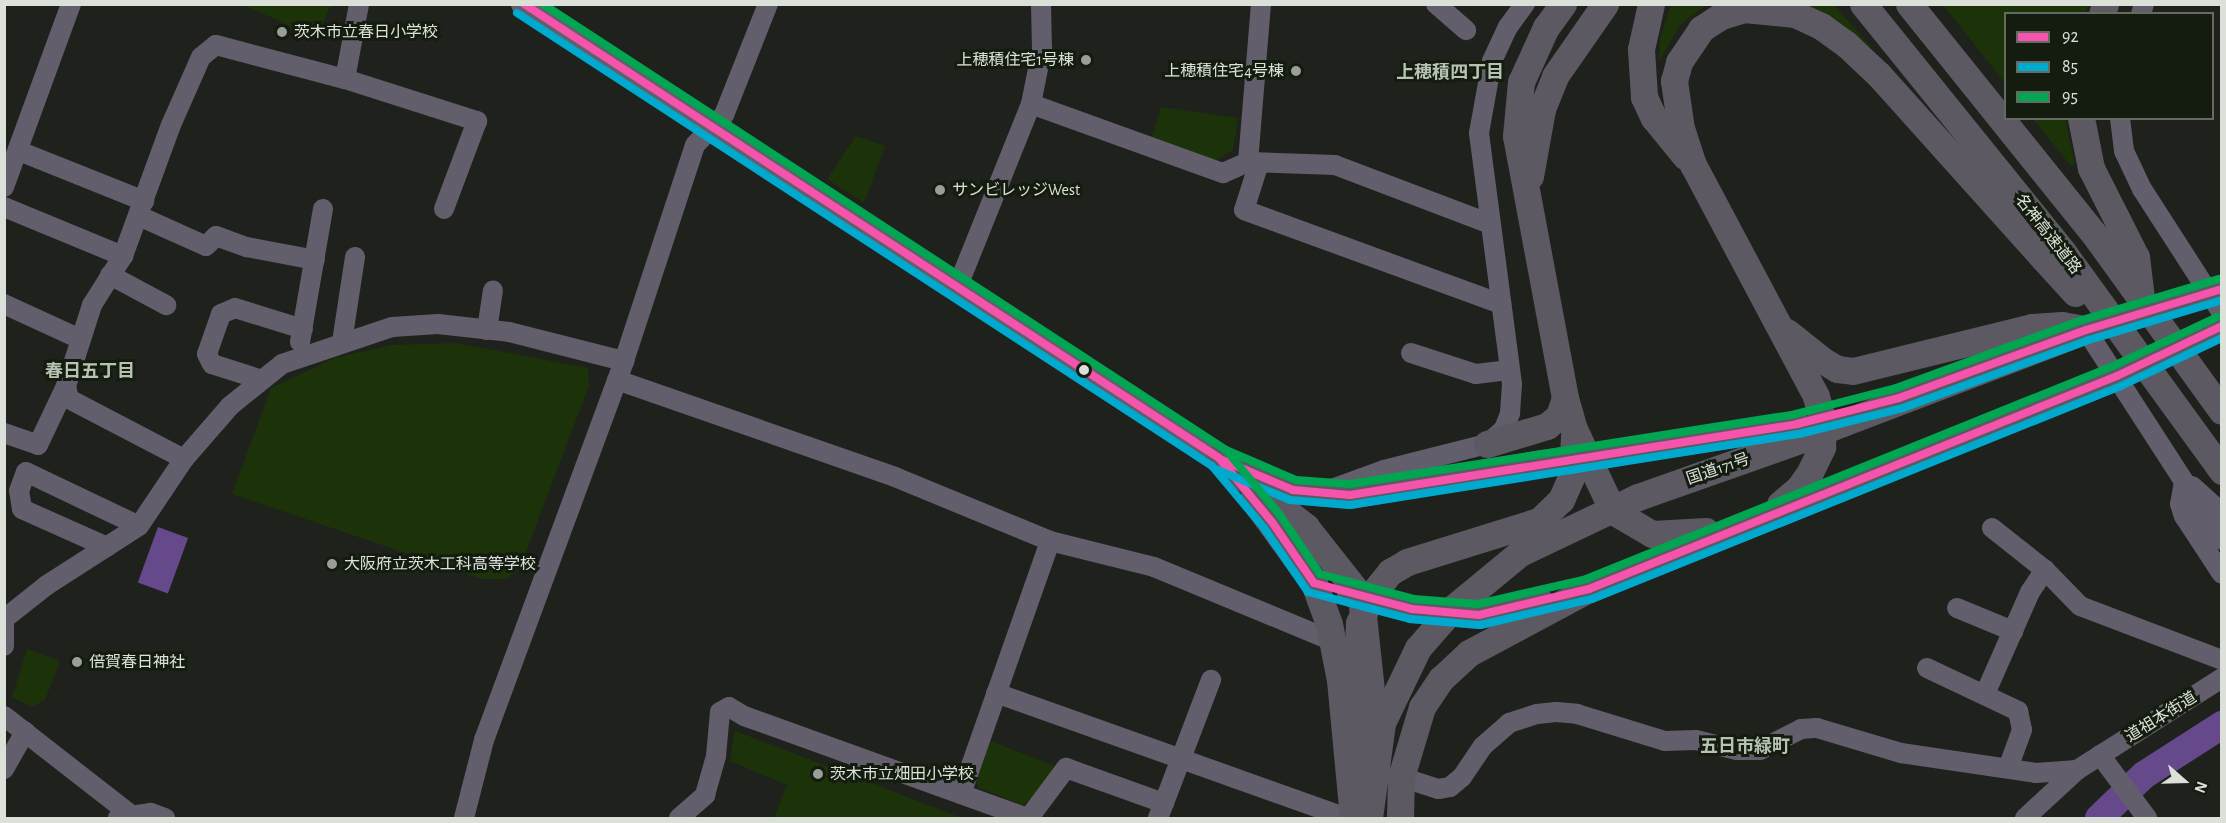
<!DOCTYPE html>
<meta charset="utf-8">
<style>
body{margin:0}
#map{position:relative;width:2226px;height:823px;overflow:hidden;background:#1f221c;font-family:"Alegreya Sans","Noto Sans JP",sans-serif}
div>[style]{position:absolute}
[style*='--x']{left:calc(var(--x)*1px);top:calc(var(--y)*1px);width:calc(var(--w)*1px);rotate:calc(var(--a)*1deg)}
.green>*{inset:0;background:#1c3208}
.water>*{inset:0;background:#66498b;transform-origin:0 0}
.river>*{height:28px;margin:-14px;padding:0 14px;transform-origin:14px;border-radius:14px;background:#66498b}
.minor>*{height:20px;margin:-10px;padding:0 10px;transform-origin:10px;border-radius:10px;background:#635e6b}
.major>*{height:24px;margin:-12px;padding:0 12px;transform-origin:12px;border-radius:12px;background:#635e6b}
.highway>*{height:27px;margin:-13.5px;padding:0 13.5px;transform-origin:13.5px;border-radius:13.5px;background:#5d5962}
.highway-bridge>*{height:27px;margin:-13.5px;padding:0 13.5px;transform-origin:13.5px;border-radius:13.5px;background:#5d5962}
.bus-1>*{height:8px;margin:-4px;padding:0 4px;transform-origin:4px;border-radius:4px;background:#f653ac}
.bus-2>*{height:8px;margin:-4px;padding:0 4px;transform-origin:4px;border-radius:4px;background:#00a9ce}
.bus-3>*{height:8px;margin:-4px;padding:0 4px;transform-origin:4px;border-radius:4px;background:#00a651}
.dots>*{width:16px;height:16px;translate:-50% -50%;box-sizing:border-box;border:3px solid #141c10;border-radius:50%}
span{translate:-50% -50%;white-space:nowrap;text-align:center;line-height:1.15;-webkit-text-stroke:6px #141c10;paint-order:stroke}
.poi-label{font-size:16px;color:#dbe1d8}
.left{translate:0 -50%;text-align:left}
.right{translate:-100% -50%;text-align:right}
.street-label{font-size:16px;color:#dbe1d8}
.neighbourhood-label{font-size:18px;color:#b8c2b2;font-weight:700}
.frame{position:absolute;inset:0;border:6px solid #dbe1d8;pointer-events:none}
.legend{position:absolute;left:2004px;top:12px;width:210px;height:108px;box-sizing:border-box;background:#141c10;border:2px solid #646b60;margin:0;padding:8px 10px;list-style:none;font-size:18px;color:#dbe1d8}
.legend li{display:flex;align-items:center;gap:12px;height:30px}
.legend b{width:30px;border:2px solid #646b60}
.north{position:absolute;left:2154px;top:751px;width:60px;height:60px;-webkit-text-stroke:4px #141c10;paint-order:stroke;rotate:110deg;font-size:16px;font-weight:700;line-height:24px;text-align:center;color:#dbe1d8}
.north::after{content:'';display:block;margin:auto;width:21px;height:27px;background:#dbe1d8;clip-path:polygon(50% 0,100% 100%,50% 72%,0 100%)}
</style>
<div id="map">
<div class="green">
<div style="clip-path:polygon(243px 5px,331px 5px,316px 37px)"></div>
<div style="clip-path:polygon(1671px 5px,1706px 5px,1681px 24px,1659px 61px,1660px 39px)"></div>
<div style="clip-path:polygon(1808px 5px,1834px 5px,1871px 47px,1864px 51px,1840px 25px)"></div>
<div style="clip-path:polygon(1943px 5px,2089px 5px,2085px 13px,2006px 14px,2005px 83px)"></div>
<div style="clip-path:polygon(1161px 107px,1238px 118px,1233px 150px,1214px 161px,1152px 137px)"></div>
<div style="clip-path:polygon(2033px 119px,2065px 119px,2075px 164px,2071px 166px)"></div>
<div style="clip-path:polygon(856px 136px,885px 146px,864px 203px,827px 179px)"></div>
<div style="clip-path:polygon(456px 343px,588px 368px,589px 386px,521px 565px,507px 579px,482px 579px,232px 494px,271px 388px,337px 357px,392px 345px)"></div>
<div style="clip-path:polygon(27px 649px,60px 661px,45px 700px,31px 707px,12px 697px)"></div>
<div style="clip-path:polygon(735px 731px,962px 818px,774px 818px,787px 785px,730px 761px)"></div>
<div style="clip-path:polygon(988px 740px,1055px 766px,1032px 800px,1022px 805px,979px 788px,975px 776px)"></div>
</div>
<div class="water">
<div style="left:158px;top:527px;width:32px;height:59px;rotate:20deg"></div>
</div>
<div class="river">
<div style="--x:2099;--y:818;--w:62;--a:-43.7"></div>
<div style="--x:2144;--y:775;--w:93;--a:-32.7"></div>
</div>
<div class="minor">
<div style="--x:1436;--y:4;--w:40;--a:41"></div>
<div style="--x:2141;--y:14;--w:10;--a:-73"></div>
<div style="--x:345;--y:79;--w:76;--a:-79.4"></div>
<div style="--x:1031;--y:104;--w:204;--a:19.8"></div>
<div style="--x:1223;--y:173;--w:27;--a:-24"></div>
<div style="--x:1248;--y:162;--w:87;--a:2"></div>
<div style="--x:1335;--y:165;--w:166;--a:20.8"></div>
<div style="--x:2120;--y:118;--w:33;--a:83"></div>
<div style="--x:2124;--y:151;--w:42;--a:64.7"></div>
<div style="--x:2142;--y:189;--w:148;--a:57.2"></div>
<div style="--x:19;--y:151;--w:135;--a:21.8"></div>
<div style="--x:1248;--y:162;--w:159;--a:-85.3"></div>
<div style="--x:1259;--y:163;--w:49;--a:107.7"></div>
<div style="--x:1244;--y:210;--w:274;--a:20.1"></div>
<div style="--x:4;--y:187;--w:195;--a:-69.9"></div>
<div style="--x:4;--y:207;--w:129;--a:22.4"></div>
<div style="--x:139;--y:216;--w:73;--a:24.1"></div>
<div style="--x:206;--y:246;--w:14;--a:-45"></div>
<div style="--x:216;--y:236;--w:33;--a:20"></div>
<div style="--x:247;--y:247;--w:69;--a:10.8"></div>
<div style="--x:110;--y:275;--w:64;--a:28.2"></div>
<div style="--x:957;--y:288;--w:198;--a:-68.1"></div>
<div style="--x:1031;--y:104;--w:56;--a:-78.7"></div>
<div style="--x:1042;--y:49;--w:45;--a:-91.3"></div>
<div style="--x:4;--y:304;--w:84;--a:24.7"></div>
<div style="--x:487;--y:330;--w:40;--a:-81.5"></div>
<div style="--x:2086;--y:330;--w:250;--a:57.1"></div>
<div style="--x:300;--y:342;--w:135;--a:-80.2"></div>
<div style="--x:342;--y:342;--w:86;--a:-81.3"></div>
<div style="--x:1411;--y:353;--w:68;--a:17.9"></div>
<div style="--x:1476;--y:374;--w:34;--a:-7"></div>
<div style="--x:259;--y:379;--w:49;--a:-162.3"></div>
<div style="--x:212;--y:364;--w:11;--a:-117"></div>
<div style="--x:207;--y:354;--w:42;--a:-70.7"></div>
<div style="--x:221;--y:314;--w:15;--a:-23"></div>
<div style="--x:235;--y:308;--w:71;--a:17.2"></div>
<div style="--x:617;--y:380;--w:294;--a:19.2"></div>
<div style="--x:895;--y:477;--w:168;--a:22.4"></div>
<div style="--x:4;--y:433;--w:36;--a:19"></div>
<div style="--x:38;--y:445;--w:65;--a:-64.6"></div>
<div style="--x:184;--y:459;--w:130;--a:-152.4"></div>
<div style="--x:69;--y:399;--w:13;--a:-103"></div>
<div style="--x:66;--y:386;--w:85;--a:-72.2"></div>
<div style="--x:92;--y:305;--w:58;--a:-57.7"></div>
<div style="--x:123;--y:256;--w:140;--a:-69.9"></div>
<div style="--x:171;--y:125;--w:74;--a:-66.2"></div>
<div style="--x:201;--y:57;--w:19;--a:-39"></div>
<div style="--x:216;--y:45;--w:133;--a:14.8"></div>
<div style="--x:345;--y:79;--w:139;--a:17.7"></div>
<div style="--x:477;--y:121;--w:94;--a:110.6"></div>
<div style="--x:2184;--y:482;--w:22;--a:100"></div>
<div style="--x:2180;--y:504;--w:13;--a:72"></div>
<div style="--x:2184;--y:516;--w:69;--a:56.8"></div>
<div style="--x:2192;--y:486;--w:40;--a:42"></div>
<div style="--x:1332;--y:489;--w:55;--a:-20.1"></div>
<div style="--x:1384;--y:470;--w:106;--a:-14.2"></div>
<div style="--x:1487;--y:444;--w:23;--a:-41"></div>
<div style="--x:1504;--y:429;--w:17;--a:-69"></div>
<div style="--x:1510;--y:413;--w:29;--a:-86"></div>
<div style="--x:1512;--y:384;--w:253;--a:-97.5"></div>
<div style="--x:1479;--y:133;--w:73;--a:-79.8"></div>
<div style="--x:1492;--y:61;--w:38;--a:-65"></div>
<div style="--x:1508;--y:27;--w:29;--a:-54"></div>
<div style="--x:1992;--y:528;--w:68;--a:38.4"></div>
<div style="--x:2045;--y:570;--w:50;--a:45.8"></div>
<div style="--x:2080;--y:606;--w:152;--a:20.8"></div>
<div style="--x:107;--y:547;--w:93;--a:-155.9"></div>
<div style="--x:22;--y:509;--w:18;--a:-99"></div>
<div style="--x:19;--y:491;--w:20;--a:-70"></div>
<div style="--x:26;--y:472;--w:125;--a:25.5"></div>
<div style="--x:1957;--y:608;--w:61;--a:22.3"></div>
<div style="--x:4;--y:619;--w:55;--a:-38.3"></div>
<div style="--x:47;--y:585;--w:109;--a:-32.7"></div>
<div style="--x:139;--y:526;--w:81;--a:-56.1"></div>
<div style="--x:184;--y:459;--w:70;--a:-49"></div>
<div style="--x:230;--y:406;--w:67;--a:-38.9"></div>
<div style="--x:282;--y:364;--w:116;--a:-18.6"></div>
<div style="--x:392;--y:327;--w:46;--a:-3.7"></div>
<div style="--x:438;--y:324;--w:71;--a:6.4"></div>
<div style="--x:509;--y:332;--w:119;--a:14.2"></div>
<div style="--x:4;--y:622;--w:24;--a:90"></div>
<div style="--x:1927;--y:668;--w:101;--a:25.3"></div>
<div style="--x:2018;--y:711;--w:19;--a:78"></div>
<div style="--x:2022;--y:730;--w:40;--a:110.2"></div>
<div style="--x:996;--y:693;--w:373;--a:19.6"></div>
<div style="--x:1985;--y:694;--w:111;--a:-66.2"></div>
<div style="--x:2030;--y:592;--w:27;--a:-56"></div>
<div style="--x:4;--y:716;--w:161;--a:37.9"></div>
<div style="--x:2100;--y:755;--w:79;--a:53.3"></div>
<div style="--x:4;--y:769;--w:43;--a:-60.4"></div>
<div style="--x:1401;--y:777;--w:39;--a:18"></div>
<div style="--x:1438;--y:789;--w:12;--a:-9"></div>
<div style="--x:1450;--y:787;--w:16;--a:-40"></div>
<div style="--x:1462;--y:777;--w:37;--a:-56"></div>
<div style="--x:1483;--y:746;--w:35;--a:-41"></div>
<div style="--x:1509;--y:723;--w:29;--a:-18"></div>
<div style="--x:1537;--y:714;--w:19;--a:-6"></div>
<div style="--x:1556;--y:712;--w:21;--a:5"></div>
<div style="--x:1577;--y:714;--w:92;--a:17.1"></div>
<div style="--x:1665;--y:741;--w:31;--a:-2"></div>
<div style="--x:1696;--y:740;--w:41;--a:14"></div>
<div style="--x:1736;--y:750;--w:24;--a:0"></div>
<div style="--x:1760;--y:750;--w:46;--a:-27.1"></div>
<div style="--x:1801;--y:729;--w:16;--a:-4"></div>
<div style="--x:1817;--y:728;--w:88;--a:16.6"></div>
<div style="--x:1901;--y:753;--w:136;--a:8.4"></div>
<div style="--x:2036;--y:773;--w:41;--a:-4.2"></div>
<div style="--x:961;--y:794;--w:268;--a:-70.6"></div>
<div style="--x:1050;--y:541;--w:107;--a:14"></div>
<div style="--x:1154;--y:567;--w:194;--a:22.5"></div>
<div style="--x:1164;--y:803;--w:132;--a:-69.1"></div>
<div style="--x:118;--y:818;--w:33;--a:-9"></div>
<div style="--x:151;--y:813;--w:15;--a:20"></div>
<div style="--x:464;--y:818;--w:81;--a:-75.6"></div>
<div style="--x:484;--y:740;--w:404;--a:-69.7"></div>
<div style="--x:624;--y:361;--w:227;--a:-71.8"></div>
<div style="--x:695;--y:145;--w:42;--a:-46"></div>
<div style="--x:724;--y:115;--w:119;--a:-68.4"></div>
<div style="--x:679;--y:818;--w:35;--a:-41"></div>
<div style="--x:705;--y:795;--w:41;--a:-74.2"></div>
<div style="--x:716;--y:756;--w:44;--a:-84.8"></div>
<div style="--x:720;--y:712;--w:10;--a:-29"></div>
<div style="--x:729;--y:707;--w:17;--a:31"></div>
<div style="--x:744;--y:716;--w:298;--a:19.8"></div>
<div style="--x:1024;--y:817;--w:7;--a:-16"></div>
<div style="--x:1031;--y:815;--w:59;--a:-53.3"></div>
<div style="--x:1066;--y:768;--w:104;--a:19.7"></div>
<div style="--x:1164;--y:803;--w:16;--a:112"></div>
<div style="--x:2025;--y:818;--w:71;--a:-42.7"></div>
<div style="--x:2077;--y:770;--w:172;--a:-32.4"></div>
</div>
<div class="major">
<div style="--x:523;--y:4;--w:831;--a:33.12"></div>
</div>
<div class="highway">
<div style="--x:1563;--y:4;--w:29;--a:126"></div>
<div style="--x:1546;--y:27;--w:60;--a:114.4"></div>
<div style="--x:1521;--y:82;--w:54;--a:95.3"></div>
<div style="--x:1516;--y:136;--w:267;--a:79.4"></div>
<div style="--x:1565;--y:398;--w:32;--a:74"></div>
<div style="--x:1574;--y:429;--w:91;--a:64.6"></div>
<div style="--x:1613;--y:511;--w:45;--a:30.5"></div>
<div style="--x:1652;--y:534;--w:54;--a:-3.2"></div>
<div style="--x:1651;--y:4;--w:46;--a:102.5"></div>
<div style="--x:1641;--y:49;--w:48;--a:86.4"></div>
<div style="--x:1644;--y:97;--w:23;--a:65"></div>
<div style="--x:1654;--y:118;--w:49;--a:50.8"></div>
<div style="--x:1863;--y:4;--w:319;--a:51.1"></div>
<div style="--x:1909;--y:4;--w:300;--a:51.2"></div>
<div style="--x:2102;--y:14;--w:10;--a:-73"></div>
<div style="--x:2081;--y:118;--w:51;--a:78.7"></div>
<div style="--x:2091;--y:168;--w:100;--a:63.2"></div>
<div style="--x:2136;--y:257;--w:38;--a:83"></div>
<div style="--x:1530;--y:176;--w:68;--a:-79.8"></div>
<div style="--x:1542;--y:109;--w:35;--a:-68"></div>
<div style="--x:1555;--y:76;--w:88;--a:-55.2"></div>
<div style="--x:1787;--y:332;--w:45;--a:38.7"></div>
<div style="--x:1822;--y:360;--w:17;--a:31"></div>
<div style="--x:1837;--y:369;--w:16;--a:7"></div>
<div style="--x:1853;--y:371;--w:184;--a:-13.8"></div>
<div style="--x:2032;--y:327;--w:30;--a:-4"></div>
<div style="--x:2062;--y:325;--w:17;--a:10"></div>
<div style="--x:1843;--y:423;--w:260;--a:-20.9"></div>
<div style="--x:2086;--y:330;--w:142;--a:-16.8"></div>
<div style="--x:1487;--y:444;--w:63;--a:-16.7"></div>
<div style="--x:1547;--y:426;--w:16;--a:-40"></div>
<div style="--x:1559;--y:416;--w:19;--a:-72"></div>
<div style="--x:1617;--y:452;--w:182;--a:-8.8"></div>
<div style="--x:1219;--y:458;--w:111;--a:38.4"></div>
<div style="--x:1306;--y:527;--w:89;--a:51.8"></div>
<div style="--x:1361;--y:597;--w:150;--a:83.9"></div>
<div style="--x:1255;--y:475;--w:41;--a:21.5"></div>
<div style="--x:1293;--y:490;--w:57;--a:5"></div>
<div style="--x:1350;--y:495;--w:195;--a:-9.5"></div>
<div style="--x:1638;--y:497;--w:172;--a:-19.4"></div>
<div style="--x:1253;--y:499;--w:104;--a:54"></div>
<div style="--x:1314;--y:583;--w:44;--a:69.9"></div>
<div style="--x:1329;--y:624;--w:57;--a:78.9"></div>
<div style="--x:1340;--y:680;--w:139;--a:84.6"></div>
<div style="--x:1780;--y:504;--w:25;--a:-40"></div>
<div style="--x:1799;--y:488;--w:19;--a:-55"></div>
<div style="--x:1810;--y:472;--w:28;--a:-64"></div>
<div style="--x:1822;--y:447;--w:26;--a:-88"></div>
<div style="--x:1823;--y:421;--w:26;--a:-106"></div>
<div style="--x:1816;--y:396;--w:262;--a:-118"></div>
<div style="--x:1693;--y:165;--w:38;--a:-108"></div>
<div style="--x:1681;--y:129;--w:49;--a:-98.3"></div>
<div style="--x:1674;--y:81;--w:20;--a:-75"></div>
<div style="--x:1679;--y:62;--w:40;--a:-56"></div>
<div style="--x:1701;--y:29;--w:24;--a:-33"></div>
<div style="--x:1721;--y:16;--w:24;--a:-17"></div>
<div style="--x:1744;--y:9;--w:51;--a:5.6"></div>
<div style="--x:1795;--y:14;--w:29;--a:25"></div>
<div style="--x:1821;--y:26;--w:31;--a:36"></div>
<div style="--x:1846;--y:44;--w:45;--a:43.2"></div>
<div style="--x:1879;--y:75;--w:247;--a:48.1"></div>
<div style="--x:1407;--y:562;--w:138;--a:-17.3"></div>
<div style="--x:1539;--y:521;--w:30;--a:-44"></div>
<div style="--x:1561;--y:500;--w:27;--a:-66"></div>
<div style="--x:1572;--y:475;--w:39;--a:-87"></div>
<div style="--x:1350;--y:593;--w:64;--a:14.5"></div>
<div style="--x:1412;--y:609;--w:67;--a:5.1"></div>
<div style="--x:1479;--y:615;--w:64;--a:-10.8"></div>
<div style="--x:1400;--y:818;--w:41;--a:-88.6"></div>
<div style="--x:1401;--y:777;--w:73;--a:-73.3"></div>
<div style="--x:1422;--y:707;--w:34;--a:-56"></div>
<div style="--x:1441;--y:679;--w:38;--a:-43"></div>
<div style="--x:1469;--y:653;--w:136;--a:-28.1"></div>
<div style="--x:1589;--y:589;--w:569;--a:-21.97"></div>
<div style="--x:2117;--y:376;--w:116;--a:-25.5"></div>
</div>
<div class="highway-bridge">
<div style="--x:2097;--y:238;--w:213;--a:54.2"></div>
<div style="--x:2063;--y:252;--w:271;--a:54"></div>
<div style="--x:2044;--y:259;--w:46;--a:47.6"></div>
<div style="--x:1800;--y:440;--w:46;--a:-21.6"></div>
<div style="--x:1542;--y:463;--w:76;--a:-8.3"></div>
<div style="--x:1364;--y:769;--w:81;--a:-95.6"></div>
<div style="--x:1356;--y:688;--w:65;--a:-87.4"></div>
<div style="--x:1359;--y:623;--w:33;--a:-65"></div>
<div style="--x:1373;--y:593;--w:27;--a:-51"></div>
<div style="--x:1390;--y:572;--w:20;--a:-30"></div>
<div style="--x:1369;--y:818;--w:96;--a:-82.2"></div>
<div style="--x:1382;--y:723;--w:83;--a:-64.4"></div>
<div style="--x:1418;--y:648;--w:52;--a:-48.9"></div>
<div style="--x:1452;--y:609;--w:88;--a:-39.5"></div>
<div style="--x:1520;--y:553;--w:131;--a:-25.4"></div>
</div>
<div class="bus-1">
<div style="--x:524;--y:4;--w:830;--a:33.15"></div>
<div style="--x:1219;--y:458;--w:83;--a:50.4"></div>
<div style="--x:1272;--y:522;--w:74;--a:55.5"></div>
<div style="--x:1314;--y:583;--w:101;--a:14.9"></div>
<div style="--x:1412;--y:609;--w:67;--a:5.1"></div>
<div style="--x:1479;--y:615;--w:113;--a:-13.3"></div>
<div style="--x:1589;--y:589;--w:569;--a:-21.97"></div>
<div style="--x:2117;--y:376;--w:116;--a:-25.5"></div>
<div style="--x:1222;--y:460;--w:77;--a:22.9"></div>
<div style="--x:1293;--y:490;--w:57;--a:5"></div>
<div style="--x:1350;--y:495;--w:453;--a:-9"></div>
<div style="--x:1797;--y:424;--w:105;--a:-14.3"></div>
<div style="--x:1899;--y:398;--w:199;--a:-20"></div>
<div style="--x:2086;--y:330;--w:142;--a:-16.8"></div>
</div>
<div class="bus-2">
<div style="--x:517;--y:13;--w:830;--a:33.1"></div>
<div style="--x:1212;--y:466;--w:81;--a:50"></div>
<div style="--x:1264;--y:528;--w:78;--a:55.5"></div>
<div style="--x:1308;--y:592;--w:106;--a:14.8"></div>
<div style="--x:1410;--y:619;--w:70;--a:4.9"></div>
<div style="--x:1480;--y:625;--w:115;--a:-13.1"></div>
<div style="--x:1592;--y:599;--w:570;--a:-21.93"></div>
<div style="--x:2121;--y:386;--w:112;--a:-25.4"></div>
<div style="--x:1218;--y:470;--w:78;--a:22.6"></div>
<div style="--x:1290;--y:500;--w:60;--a:4.8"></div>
<div style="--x:1350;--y:505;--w:455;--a:-9"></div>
<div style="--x:1799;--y:434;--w:107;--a:-14"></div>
<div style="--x:1903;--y:408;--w:198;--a:-20.1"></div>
<div style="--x:2089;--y:340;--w:139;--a:-16.7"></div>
</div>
<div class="bus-3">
<div style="--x:543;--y:4;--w:816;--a:33.14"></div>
<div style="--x:1226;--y:450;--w:85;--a:50.3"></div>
<div style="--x:1280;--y:515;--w:71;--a:55.9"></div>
<div style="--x:1320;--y:574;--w:97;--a:14.9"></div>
<div style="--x:1414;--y:599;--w:64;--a:4.5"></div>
<div style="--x:1478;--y:604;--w:111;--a:-13"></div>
<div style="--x:1586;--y:579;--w:568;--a:-22.01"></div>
<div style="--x:2113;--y:366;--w:115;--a:-25.2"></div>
<div style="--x:1226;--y:450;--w:76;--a:23.2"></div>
<div style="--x:1296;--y:480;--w:54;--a:4.2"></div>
<div style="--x:1350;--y:484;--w:450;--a:-8.9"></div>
<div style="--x:1795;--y:414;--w:104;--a:-14.4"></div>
<div style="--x:1896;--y:388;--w:198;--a:-20.1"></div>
<div style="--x:2082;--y:320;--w:143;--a:-16.7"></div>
</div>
<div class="dots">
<div style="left:282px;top:32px;background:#999e96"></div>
<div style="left:1086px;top:60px;background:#999e96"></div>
<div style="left:1296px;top:71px;background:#999e96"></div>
<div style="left:940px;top:190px;background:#999e96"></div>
<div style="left:1084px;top:370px;background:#dbe1d8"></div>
<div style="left:332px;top:564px;background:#999e96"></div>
<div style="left:77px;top:662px;background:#999e96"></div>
<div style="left:818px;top:774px;background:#999e96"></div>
</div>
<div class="poi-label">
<span class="left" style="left:294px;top:32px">茨木市立春日小学校</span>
<span class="right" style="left:1074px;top:60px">上穂積住宅1号棟</span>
<span class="right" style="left:1284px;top:71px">上穂積住宅4号棟</span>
<span class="left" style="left:952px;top:190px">サンビレッジWest</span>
<span class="left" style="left:344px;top:564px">大阪府立茨木工科高等学校</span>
<span class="left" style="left:89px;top:662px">倍賀春日神社</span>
<span class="left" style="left:830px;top:774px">茨木市立畑田小学校</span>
</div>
<div class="street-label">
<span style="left:2048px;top:234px;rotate:52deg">名神高速道路</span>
<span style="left:1718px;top:469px;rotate:-19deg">国道171号</span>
<span style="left:2161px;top:717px;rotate:-32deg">道祖本街道</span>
</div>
<div class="neighbourhood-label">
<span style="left:1450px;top:73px">上穂積四丁目</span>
<span style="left:90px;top:372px">春日五丁目</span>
<span style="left:1745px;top:747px">五日市緑町</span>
</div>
<div class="frame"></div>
<ul class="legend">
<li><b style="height:8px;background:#f653ac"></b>92</li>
<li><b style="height:8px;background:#00a9ce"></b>85</li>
<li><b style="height:8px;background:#00a651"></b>95</li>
</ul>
<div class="north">N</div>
</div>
